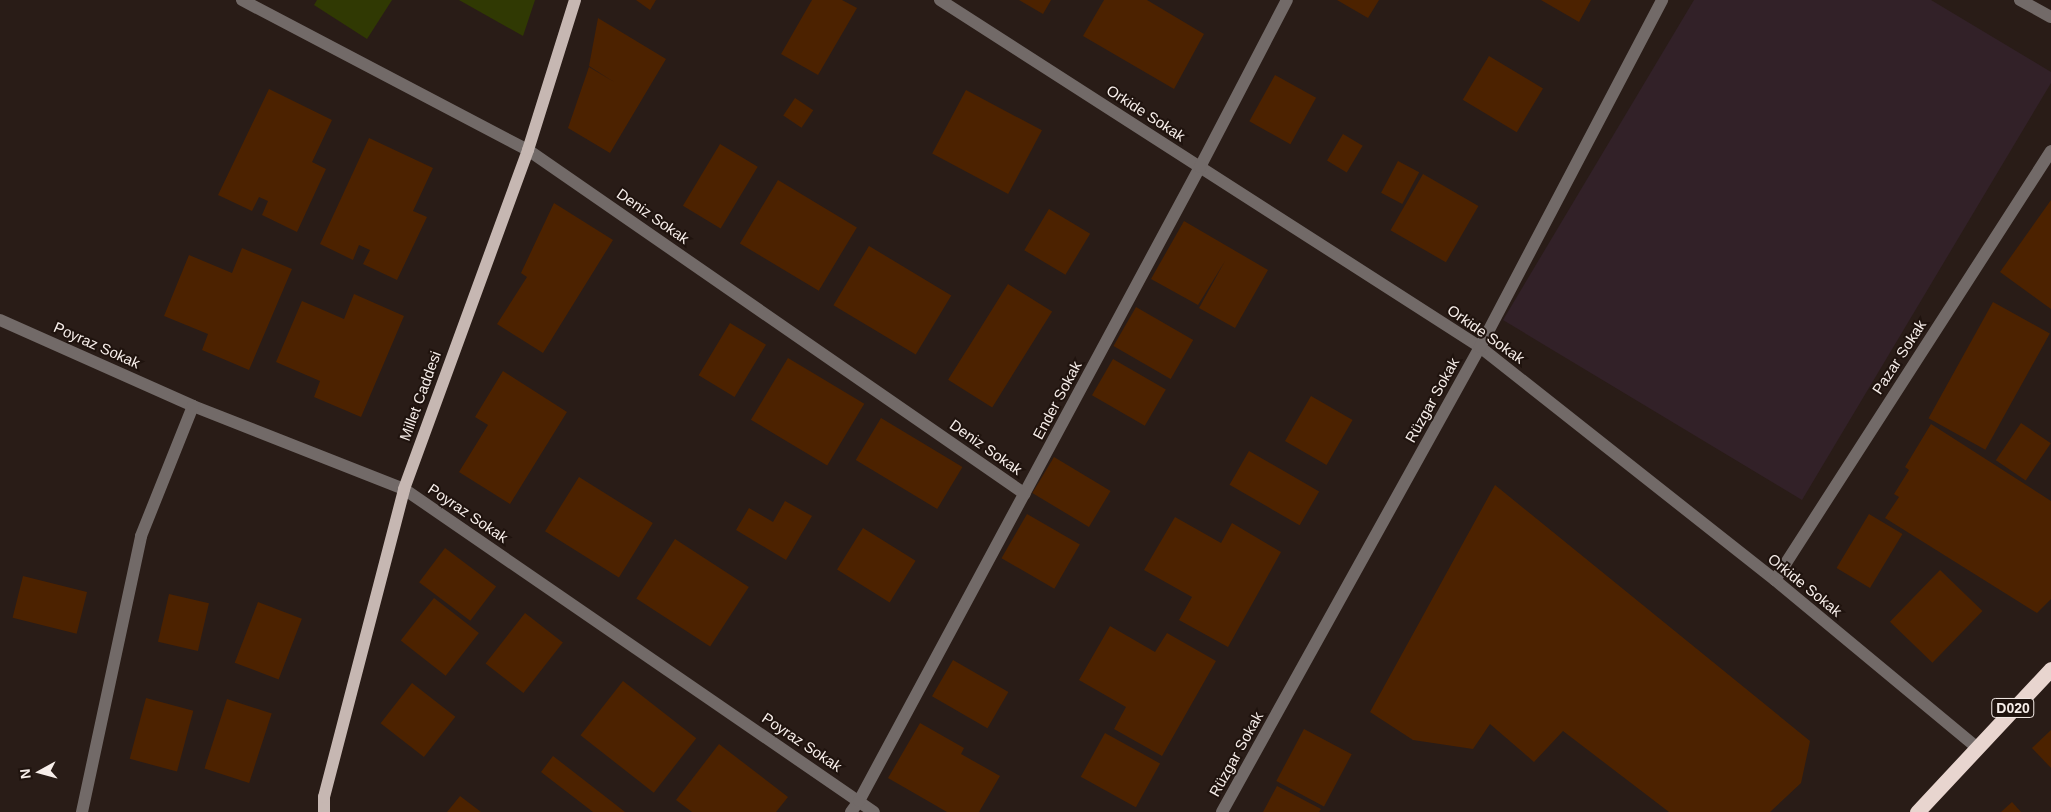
<!DOCTYPE html>
<meta charset="utf-8">
<style>
body{margin:0}
#map{position:relative;width:2051px;height:812px;overflow:hidden;background:#291c17;font-family:Helvetica,sans-serif}
div>[style]{position:absolute}
[style*='--x']{left:calc(var(--x)*1px);top:calc(var(--y)*1px);width:calc(var(--w)*1px);rotate:calc(var(--a)*1deg)}
.commercial>*{inset:0;background:#322128}
.green>*{inset:0;background:#303903}
.building>*{inset:0;background:#4c2200;transform-origin:0 0}
.street>*{height:12px;margin:-6px;padding:0 6px;transform-origin:6px;border-radius:6px;background:#726a68}
.primary>*{height:12px;margin:-6px;padding:0 6px;transform-origin:6px;border-radius:6px;background:#c6b7b2}
.highway>*{height:15px;margin:-7.5px;padding:0 7.5px;transform-origin:7.5px;border-radius:7.5px;background:#e8d5cf}
span{translate:-50% -50%;white-space:nowrap;text-align:center;line-height:1.15;-webkit-text-stroke:4px #1f130e;paint-order:stroke}
.shield-label span{padding:1px 4px;background:#1f130e;border:1px solid;border-radius:4px;-webkit-text-stroke-width:0}
.shield-label{font-size:14px;color:#f7eeea;font-weight:700}
.street-label{font-size:15px;color:#f7eeea}
.north{position:absolute;left:15px;top:747px;width:50px;height:50px;-webkit-text-stroke:4px #1f130e;paint-order:stroke;rotate:263deg;font-size:14px;font-weight:700;line-height:20px;text-align:center;color:#f7eeea}
.north::after{content:'';display:block;margin:auto;width:18px;height:22px;background:#f7eeea;clip-path:polygon(50% 0,100% 100%,50% 72%,0 100%)}
</style>
<div id="map">
<div class="commercial">
<div style="clip-path:polygon(1694px 0,1931px 0,2051px 72px,2051px 83px,1802px 500px,1503px 320px)"></div>
</div>
<div class="green">
<div style="clip-path:polygon(317px 0,392px 0,367px 39px,314px 5px)"></div>
<div style="clip-path:polygon(459px 0,535px 0,523px 36px)"></div>
</div>
<div class="building">
<div style="clip-path:polygon(636px 0,656px 0,650px 10px)"></div>
<div style="clip-path:polygon(812px 0,842px 0,857px 8px,818px 75px,781px 54px)"></div>
<div style="clip-path:polygon(1019px 0,1051px 0,1043px 14px)"></div>
<div style="clip-path:polygon(1104px 0,1147px 0,1204px 34px,1174px 89px,1083px 36px)"></div>
<div style="clip-path:polygon(1337px 0,1379px 0,1368px 18px)"></div>
<div style="clip-path:polygon(1541px 0,1591px 0,1579px 22px)"></div>
<div style="clip-path:polygon(598px 18px,666px 59px,610px 153px,568px 128px,589px 67px,614px 82px,589px 66px)"></div>
<div style="left:1489px;top:56px;width:63px;height:51px;rotate:31deg"></div>
<div style="left:1275px;top:75px;width:47px;height:53px;rotate:29deg"></div>
<div style="clip-path:polygon(269px 89px,332px 120px,312px 162px,326px 169px,297px 232px,262px 215px,268px 201px,259px 197px,252px 211px,218px 195px)"></div>
<div style="left:966px;top:90px;width:86px;height:72px;rotate:28deg"></div>
<div style="left:795px;top:98px;width:22px;height:21px;rotate:34deg"></div>
<div style="left:1343px;top:134px;width:23px;height:31px;rotate:31deg"></div>
<div style="clip-path:polygon(369px 138px,433px 168px,413px 211px,427px 217px,397px 280px,363px 264px,370px 250px,359px 245px,353px 260px,320px 244px)"></div>
<div style="left:720px;top:144px;width:44px;height:72px;rotate:31deg"></div>
<div style="left:1398px;top:161px;width:24px;height:36px;rotate:28deg"></div>
<div style="left:1423px;top:174px;width:64px;height:65px;rotate:30deg"></div>
<div style="left:778px;top:180px;width:92px;height:74px;rotate:31deg"></div>
<div style="clip-path:polygon(2051px 200px,2051px 309px,2000px 272px)"></div>
<div style="clip-path:polygon(554px 203px,613px 240px,543px 353px,497px 324px,527px 277px,521px 273px)"></div>
<div style="left:1049px;top:209px;width:48px;height:48px;rotate:31deg"></div>
<div style="clip-path:polygon(1184px 221px,1268px 270px,1235px 328px,1199px 308px,1225px 261px,1198px 305px,1151px 279px)"></div>
<div style="left:869px;top:246px;width:96px;height:69px;rotate:31deg"></div>
<div style="clip-path:polygon(242px 248px,292px 269px,249px 370px,202px 350px,208px 334px,164px 316px,189px 255px,232px 273px)"></div>
<div style="left:1008px;top:284px;width:52px;height:113px;rotate:32deg"></div>
<div style="clip-path:polygon(354px 294px,404px 316px,361px 417px,314px 397px,320px 381px,276px 362px,302px 301px,344px 319px)"></div>
<div style="left:1993px;top:302px;width:65px;height:133px;rotate:29deg"></div>
<div style="left:1136px;top:307px;width:66px;height:45px;rotate:30deg"></div>
<div style="left:730px;top:323px;width:42px;height:61px;rotate:31deg"></div>
<div style="left:788px;top:358px;width:89px;height:72px;rotate:31deg"></div>
<div style="left:1113px;top:359px;width:61px;height:42px;rotate:30deg"></div>
<div style="clip-path:polygon(503px 371px,567px 412px,510px 504px,459px 472px,488px 425px,475px 417px)"></div>
<div style="left:1311px;top:396px;width:48px;height:52px;rotate:30deg"></div>
<div style="left:881px;top:418px;width:95px;height:49px;rotate:31deg"></div>
<div style="left:2021px;top:423px;width:36px;height:45px;rotate:34deg"></div>
<div style="clip-path:polygon(1931px 424px,2051px 501px,2051px 599px,2037px 613px,1885px 518px,1899px 497px,1894px 494px,1909px 470px,1905px 467px)"></div>
<div style="left:1249px;top:451px;width:81px;height:39px;rotate:30deg"></div>
<div style="left:1054px;top:457px;width:66px;height:42px;rotate:31deg"></div>
<div style="left:579px;top:477px;width:87px;height:64px;rotate:32deg"></div>
<div style="clip-path:polygon(1495px 485px,1810px 741px,1801px 783px,1770px 812px,1669px 812px,1563px 731px,1534px 762px,1490px 724px,1473px 749px,1413px 740px,1370px 712px)"></div>
<div style="clip-path:polygon(785px 501px,812px 516px,786px 560px,736px 530px,749px 508px,773px 522px)"></div>
<div style="left:1027px;top:514px;width:61px;height:51px;rotate:30deg"></div>
<div style="left:1869px;top:514px;width:39px;height:63px;rotate:31deg"></div>
<div style="clip-path:polygon(1175px 517px,1221px 543px,1232px 523px,1281px 552px,1228px 647px,1179px 620px,1192px 597px,1144px 570px)"></div>
<div style="left:863px;top:528px;width:62px;height:49px;rotate:32deg"></div>
<div style="left:675px;top:539px;width:88px;height:71px;rotate:33deg"></div>
<div style="left:445px;top:548px;width:64px;height:43px;rotate:37deg"></div>
<div style="left:1940px;top:570px;width:59px;height:72px;rotate:44deg"></div>
<div style="left:23px;top:576px;width:66px;height:43px;rotate:14deg"></div>
<div style="left:169px;top:594px;width:41px;height:49px;rotate:13deg"></div>
<div style="left:434px;top:598px;width:57px;height:54px;rotate:38deg"></div>
<div style="left:258px;top:602px;width:47px;height:65px;rotate:21deg"></div>
<div style="left:525px;top:613px;width:48px;height:64px;rotate:38deg"></div>
<div style="clip-path:polygon(1110px 626px,1155px 652px,1167px 633px,1216px 661px,1162px 756px,1114px 729px,1126px 707px,1079px 680px)"></div>
<div style="left:953px;top:660px;width:64px;height:42px;rotate:30deg"></div>
<div style="left:623px;top:681px;width:93px;height:69px;rotate:38deg"></div>
<div style="left:412px;top:683px;width:55px;height:51px;rotate:38deg"></div>
<div style="left:146px;top:698px;width:49px;height:63px;rotate:15deg"></div>
<div style="left:227px;top:699px;width:47px;height:73px;rotate:18deg"></div>
<div style="clip-path:polygon(920px 723px,964px 748px,961px 754px,1000px 776px,979px 812px,947px 812px,888px 778px)"></div>
<div style="left:1304px;top:729px;width:54px;height:59px;rotate:28deg"></div>
<div style="clip-path:polygon(2051px 730px,2051px 768px,2032px 748px)"></div>
<div style="left:1105px;top:733px;width:63px;height:50px;rotate:29deg"></div>
<div style="clip-path:polygon(719px 744px,788px 797px,776px 812px,692px 812px,676px 800px)"></div>
<div style="clip-path:polygon(553px 756px,602px 794px,625px 812px,593px 812px,541px 772px)"></div>
<div style="clip-path:polygon(1277px 786px,1321px 809px,1319px 812px,1263px 812px)"></div>
<div style="clip-path:polygon(460px 796px,481px 812px,447px 812px)"></div>
<div style="clip-path:polygon(2012px 802px,2021px 812px,2001px 812px)"></div>
</div>
<div class="street">
<div style="--x:242;--y:0;--w:323;--a:27.7"></div>
<div style="--x:528;--y:150;--w:604;--a:34.69"></div>
<div style="--x:940;--y:0;--w:642;--a:32.72"></div>
<div style="--x:1480;--y:347;--w:376;--a:38.3"></div>
<div style="--x:1775;--y:580;--w:261;--a:39.7"></div>
<div style="--x:2020;--y:0;--w:35;--a:29"></div>
<div style="--x:0;--y:320;--w:211;--a:24"></div>
<div style="--x:193;--y:406;--w:227;--a:21.5"></div>
<div style="--x:404;--y:489;--w:570;--a:34.5"></div>
<div style="--x:1775;--y:580;--w:510;--a:-57.24"></div>
<div style="--x:82;--y:812;--w:282;--a:-77.9"></div>
<div style="--x:141;--y:536;--w:140;--a:-68.2"></div>
<div style="--x:851;--y:812;--w:14;--a:-54"></div>
<div style="--x:859;--y:801;--w:720;--a:-61.73"></div>
<div style="--x:1200;--y:167;--w:188;--a:-62.5"></div>
<div style="--x:1222;--y:812;--w:532;--a:-60.98"></div>
<div style="--x:1480;--y:347;--w:392;--a:-62.3"></div>
</div>
<div class="primary">
<div style="--x:324;--y:812;--w:15;--a:-90"></div>
<div style="--x:324;--y:797;--w:318;--a:-75.4"></div>
<div style="--x:404;--y:489;--w:361;--a:-69.9"></div>
<div style="--x:528;--y:150;--w:157;--a:-72.6"></div>
</div>
<div class="highway">
<div style="--x:1917;--y:812;--w:196;--a:-46.9"></div>
</div>
<div class="shield-label">
<span style="left:2013px;top:708px">D020</span>
</div>
<div class="street-label">
<span style="left:1146px;top:113px;rotate:33deg">Orkide Sokak</span>
<span style="left:653px;top:216px;rotate:35deg">Deniz Sokak</span>
<span style="left:1486px;top:334px;rotate:35deg">Orkide Sokak</span>
<span style="left:97px;top:345px;rotate:24deg">Poyraz Sokak</span>
<span style="left:1899px;top:357px;rotate:-57deg">Pazar Sokak</span>
<span style="left:420px;top:396px;rotate:-70deg">Millet Caddesi</span>
<span style="left:1057px;top:400px;rotate:-62deg">Ender Sokak</span>
<span style="left:1432px;top:400px;rotate:-61deg">Rüzgar Sokak</span>
<span style="left:986px;top:447px;rotate:35deg">Deniz Sokak</span>
<span style="left:468px;top:513px;rotate:34deg">Poyraz Sokak</span>
<span style="left:1805px;top:585px;rotate:39deg">Orkide Sokak</span>
<span style="left:802px;top:742px;rotate:34deg">Poyraz Sokak</span>
<span style="left:1236px;top:754px;rotate:-61deg">Rüzgar Sokak</span>
</div>
<div class="north">N</div>
</div>
